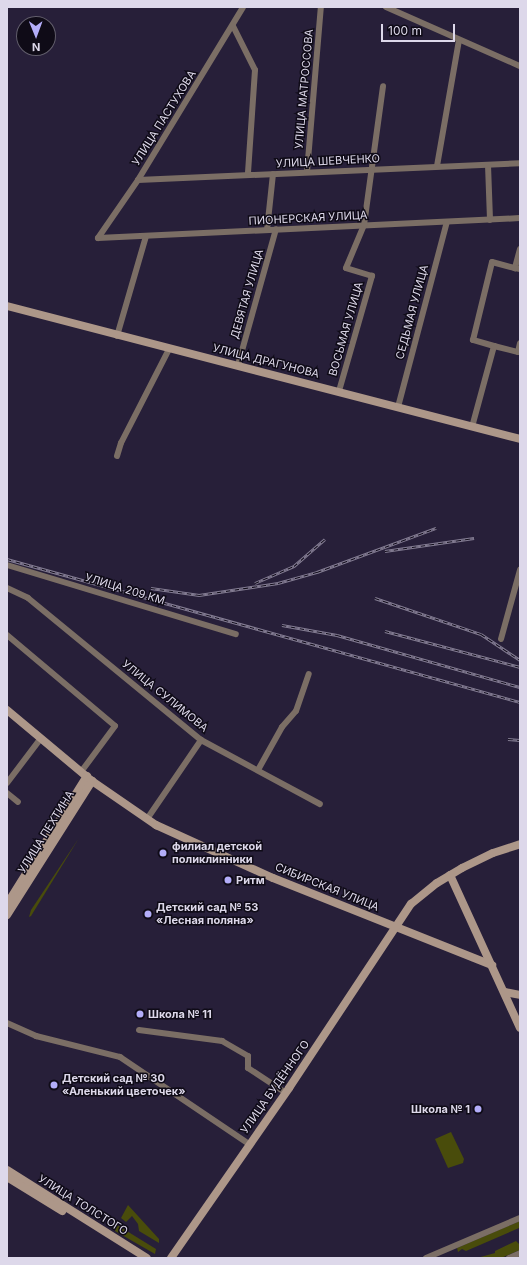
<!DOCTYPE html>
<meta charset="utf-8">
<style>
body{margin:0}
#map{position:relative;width:527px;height:1265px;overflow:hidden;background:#271f39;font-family:Inter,sans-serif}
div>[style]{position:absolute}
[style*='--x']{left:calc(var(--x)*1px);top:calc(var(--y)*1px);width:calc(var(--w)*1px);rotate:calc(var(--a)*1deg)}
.green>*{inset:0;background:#494c0b}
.street>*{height:6px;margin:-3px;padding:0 3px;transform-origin:3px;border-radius:3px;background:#7b6e65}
.secondary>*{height:8px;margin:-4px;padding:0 4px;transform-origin:4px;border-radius:4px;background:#ad9789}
.rail>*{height:3px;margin-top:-1.5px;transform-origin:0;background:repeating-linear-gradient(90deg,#0f0b17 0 4.5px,#857e94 0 9px);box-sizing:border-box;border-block:1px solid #857e94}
.dots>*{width:11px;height:11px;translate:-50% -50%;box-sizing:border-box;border:2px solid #0f0b17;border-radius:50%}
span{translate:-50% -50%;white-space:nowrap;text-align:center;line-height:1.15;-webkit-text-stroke:3px #0f0b17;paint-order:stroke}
.street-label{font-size:11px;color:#ddd8ea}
.poi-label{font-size:11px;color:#ddd8ea;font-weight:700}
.left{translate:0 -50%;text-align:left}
.right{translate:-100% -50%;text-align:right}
.frame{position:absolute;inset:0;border:8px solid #ddd8ea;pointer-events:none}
.north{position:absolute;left:16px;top:16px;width:40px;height:40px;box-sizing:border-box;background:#0f0b17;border:1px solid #615d6b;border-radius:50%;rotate:179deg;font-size:11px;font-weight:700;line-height:16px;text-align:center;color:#ddd8ea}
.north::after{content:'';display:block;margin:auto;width:14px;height:18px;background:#b3adf9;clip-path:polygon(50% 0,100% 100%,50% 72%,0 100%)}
.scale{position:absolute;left:381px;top:24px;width:74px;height:18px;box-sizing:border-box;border:2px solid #ddd8ea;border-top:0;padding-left:5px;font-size:12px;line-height:14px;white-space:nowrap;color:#ddd8ea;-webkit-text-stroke:3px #0f0b17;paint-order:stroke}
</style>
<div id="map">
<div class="green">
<div style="clip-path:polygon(79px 838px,31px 916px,29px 917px,31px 910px)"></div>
<div style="clip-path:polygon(451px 1132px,464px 1159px,463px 1163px,448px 1168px,435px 1139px)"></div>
<div style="clip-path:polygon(128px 1205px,159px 1239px,159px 1243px,139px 1231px,138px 1224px,132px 1216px,126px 1222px,121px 1218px)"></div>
<div style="clip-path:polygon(520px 1221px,519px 1228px,466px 1251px,462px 1249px,458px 1252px,457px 1248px)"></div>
<div style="clip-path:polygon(117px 1225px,156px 1249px,155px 1254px,115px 1231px)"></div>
<div style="clip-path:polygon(516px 1241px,520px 1245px,520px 1250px,501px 1258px,477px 1258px,495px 1253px,495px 1251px)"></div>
</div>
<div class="street">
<div style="--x:386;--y:7;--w:146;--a:23.8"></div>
<div style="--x:233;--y:26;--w:49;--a:63.4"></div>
<div style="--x:255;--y:70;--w:104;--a:93.9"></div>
<div style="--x:488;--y:165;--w:55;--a:87.9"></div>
<div style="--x:437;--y:166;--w:128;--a:-80.1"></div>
<div style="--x:307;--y:172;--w:166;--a:-85.2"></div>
<div style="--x:138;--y:180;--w:382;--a:-2.5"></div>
<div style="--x:267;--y:230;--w:56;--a:-83.9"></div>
<div style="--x:98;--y:238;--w:422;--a:-2.7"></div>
<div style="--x:98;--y:238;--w:70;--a:-55.4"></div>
<div style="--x:138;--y:180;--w:202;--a:-58.7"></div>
<div style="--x:520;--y:249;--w:20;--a:105"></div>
<div style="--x:515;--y:268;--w:5;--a:11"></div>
<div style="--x:117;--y:336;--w:104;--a:-73.8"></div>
<div style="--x:494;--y:346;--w:22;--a:-164"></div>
<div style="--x:473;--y:340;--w:80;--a:-76.3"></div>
<div style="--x:492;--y:262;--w:24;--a:15"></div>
<div style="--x:238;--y:365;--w:141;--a:-74.4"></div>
<div style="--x:339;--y:391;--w:120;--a:-74"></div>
<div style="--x:372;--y:276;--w:27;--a:-163"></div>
<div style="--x:346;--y:268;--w:47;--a:-67.3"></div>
<div style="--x:364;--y:225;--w:140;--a:-82.2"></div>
<div style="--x:398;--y:407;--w:191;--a:-75.2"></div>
<div style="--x:472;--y:427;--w:84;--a:-74.8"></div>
<div style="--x:494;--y:346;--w:25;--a:14"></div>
<div style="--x:518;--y:352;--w:9;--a:-77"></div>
<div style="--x:117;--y:456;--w:14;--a:-73"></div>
<div style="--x:121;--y:443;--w:106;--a:-62.9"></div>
<div style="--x:7;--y:565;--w:239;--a:16.8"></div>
<div style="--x:7;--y:588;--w:23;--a:25"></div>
<div style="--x:28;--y:598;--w:224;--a:39.4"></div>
<div style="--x:201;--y:740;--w:135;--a:28.3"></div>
<div style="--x:7;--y:635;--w:141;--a:40.1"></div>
<div style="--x:115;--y:726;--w:57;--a:126.5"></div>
<div style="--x:501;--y:639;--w:72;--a:-74.6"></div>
<div style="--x:258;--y:770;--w:49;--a:-60.8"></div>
<div style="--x:282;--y:727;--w:21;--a:-49"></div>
<div style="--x:296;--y:711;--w:39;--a:-71"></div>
<div style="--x:7;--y:783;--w:56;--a:-52.9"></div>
<div style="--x:7;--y:793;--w:14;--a:39"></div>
<div style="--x:147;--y:819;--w:96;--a:-55.6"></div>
<div style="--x:7;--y:1023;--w:32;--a:24"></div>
<div style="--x:36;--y:1036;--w:87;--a:14"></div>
<div style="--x:120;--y:1057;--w:156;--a:34"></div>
<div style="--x:139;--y:1030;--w:84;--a:7.5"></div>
<div style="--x:222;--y:1041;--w:30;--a:30"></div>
<div style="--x:248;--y:1056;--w:12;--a:90"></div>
<div style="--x:248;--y:1068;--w:45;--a:33.3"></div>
<div style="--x:426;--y:1258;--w:102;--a:-23.1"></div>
<div style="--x:509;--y:1258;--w:12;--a:-24"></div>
</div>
<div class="secondary">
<div style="--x:7;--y:306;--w:530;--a:14.53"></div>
<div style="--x:7;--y:710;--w:111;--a:39.9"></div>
<div style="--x:92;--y:781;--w:78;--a:34.5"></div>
<div style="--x:156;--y:825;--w:128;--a:24.4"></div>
<div style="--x:273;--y:878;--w:236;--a:21.7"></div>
<div style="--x:450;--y:875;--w:168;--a:65.4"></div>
<div style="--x:7;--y:904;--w:151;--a:-58"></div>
<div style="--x:7;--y:915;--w:159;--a:-57.6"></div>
<div style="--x:505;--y:992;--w:15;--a:11"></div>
<div style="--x:7;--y:1170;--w:165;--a:32.2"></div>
<div style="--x:7;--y:1177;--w:65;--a:31.7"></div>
<div style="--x:171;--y:1258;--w:207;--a:-55.2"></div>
<div style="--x:289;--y:1088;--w:221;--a:-56.5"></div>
<div style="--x:411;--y:904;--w:33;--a:-39"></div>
<div style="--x:437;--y:883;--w:29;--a:-31"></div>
<div style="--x:462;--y:868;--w:34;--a:-26"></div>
<div style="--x:493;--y:853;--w:28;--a:-18"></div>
</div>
<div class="rail">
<div style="--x:385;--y:551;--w:90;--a:-8.3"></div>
<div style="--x:7;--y:559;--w:533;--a:15.58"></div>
<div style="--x:255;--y:583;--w:43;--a:-23.6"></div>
<div style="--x:294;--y:566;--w:41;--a:-41.1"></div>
<div style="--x:151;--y:588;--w:49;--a:8.3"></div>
<div style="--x:199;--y:595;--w:80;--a:-8.6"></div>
<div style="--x:278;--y:583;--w:41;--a:-15.8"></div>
<div style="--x:317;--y:572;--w:127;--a:-20.3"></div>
<div style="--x:375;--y:598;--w:112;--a:18.8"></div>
<div style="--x:481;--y:634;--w:47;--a:33.7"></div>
<div style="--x:282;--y:625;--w:56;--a:10.3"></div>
<div style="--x:337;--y:635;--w:190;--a:15.9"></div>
<div style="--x:385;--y:631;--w:140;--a:14.9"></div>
<div style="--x:508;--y:739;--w:12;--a:5"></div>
</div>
<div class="dots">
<div style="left:163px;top:853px;background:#b3adf9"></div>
<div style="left:228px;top:880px;background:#b3adf9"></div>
<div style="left:148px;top:914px;background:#b3adf9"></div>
<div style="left:140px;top:1014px;background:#b3adf9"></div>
<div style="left:54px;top:1085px;background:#b3adf9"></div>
<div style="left:478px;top:1109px;background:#b3adf9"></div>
</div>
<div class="street-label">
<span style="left:304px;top:89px;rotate:-85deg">УЛИЦА МАТРОССОВА</span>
<span style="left:164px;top:118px;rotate:-58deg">УЛИЦА ПАСТУХОВА</span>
<span style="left:328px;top:161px;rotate:-3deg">УЛИЦА ШЕВЧЕНКО</span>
<span style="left:308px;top:218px;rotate:-3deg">ПИОНЕРСКАЯ УЛИЦА</span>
<span style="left:247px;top:294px;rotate:-74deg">ДЕВЯТАЯ УЛИЦА</span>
<span style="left:412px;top:312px;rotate:-75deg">СЕДЬМАЯ УЛИЦА</span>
<span style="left:346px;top:329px;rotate:-74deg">ВОСЬМАЯ УЛИЦА</span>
<span style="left:266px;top:361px;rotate:14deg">УЛИЦА ДРАГУНОВА</span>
<span style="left:125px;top:589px;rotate:17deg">УЛИЦА 209 КМ</span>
<span style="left:165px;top:696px;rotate:39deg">УЛИЦА СУЛИМОВА</span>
<span style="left:46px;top:832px;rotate:-58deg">УЛИЦА ПЕХТИНА</span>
<span style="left:327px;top:887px;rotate:22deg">СИБИРСКАЯ УЛИЦА</span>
<span style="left:275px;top:1087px;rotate:-55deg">УЛИЦА БУДЁННОГО</span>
<span style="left:83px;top:1205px;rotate:32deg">УЛИЦА ТОЛСТОГО</span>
</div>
<div class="poi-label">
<span class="left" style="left:172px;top:853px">филиал детской<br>поликлинники</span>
<span class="left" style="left:236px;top:880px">Ритм</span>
<span class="left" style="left:156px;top:914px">Детский сад № 53<br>«Лесная поляна»</span>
<span class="left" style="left:148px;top:1014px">Школа № 11</span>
<span class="left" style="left:62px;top:1085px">Детский сад № 30<br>«Аленький цветочек»</span>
<span class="right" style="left:470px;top:1109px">Школа № 1</span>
</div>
<div class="frame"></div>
<div class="north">N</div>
<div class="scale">100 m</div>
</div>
